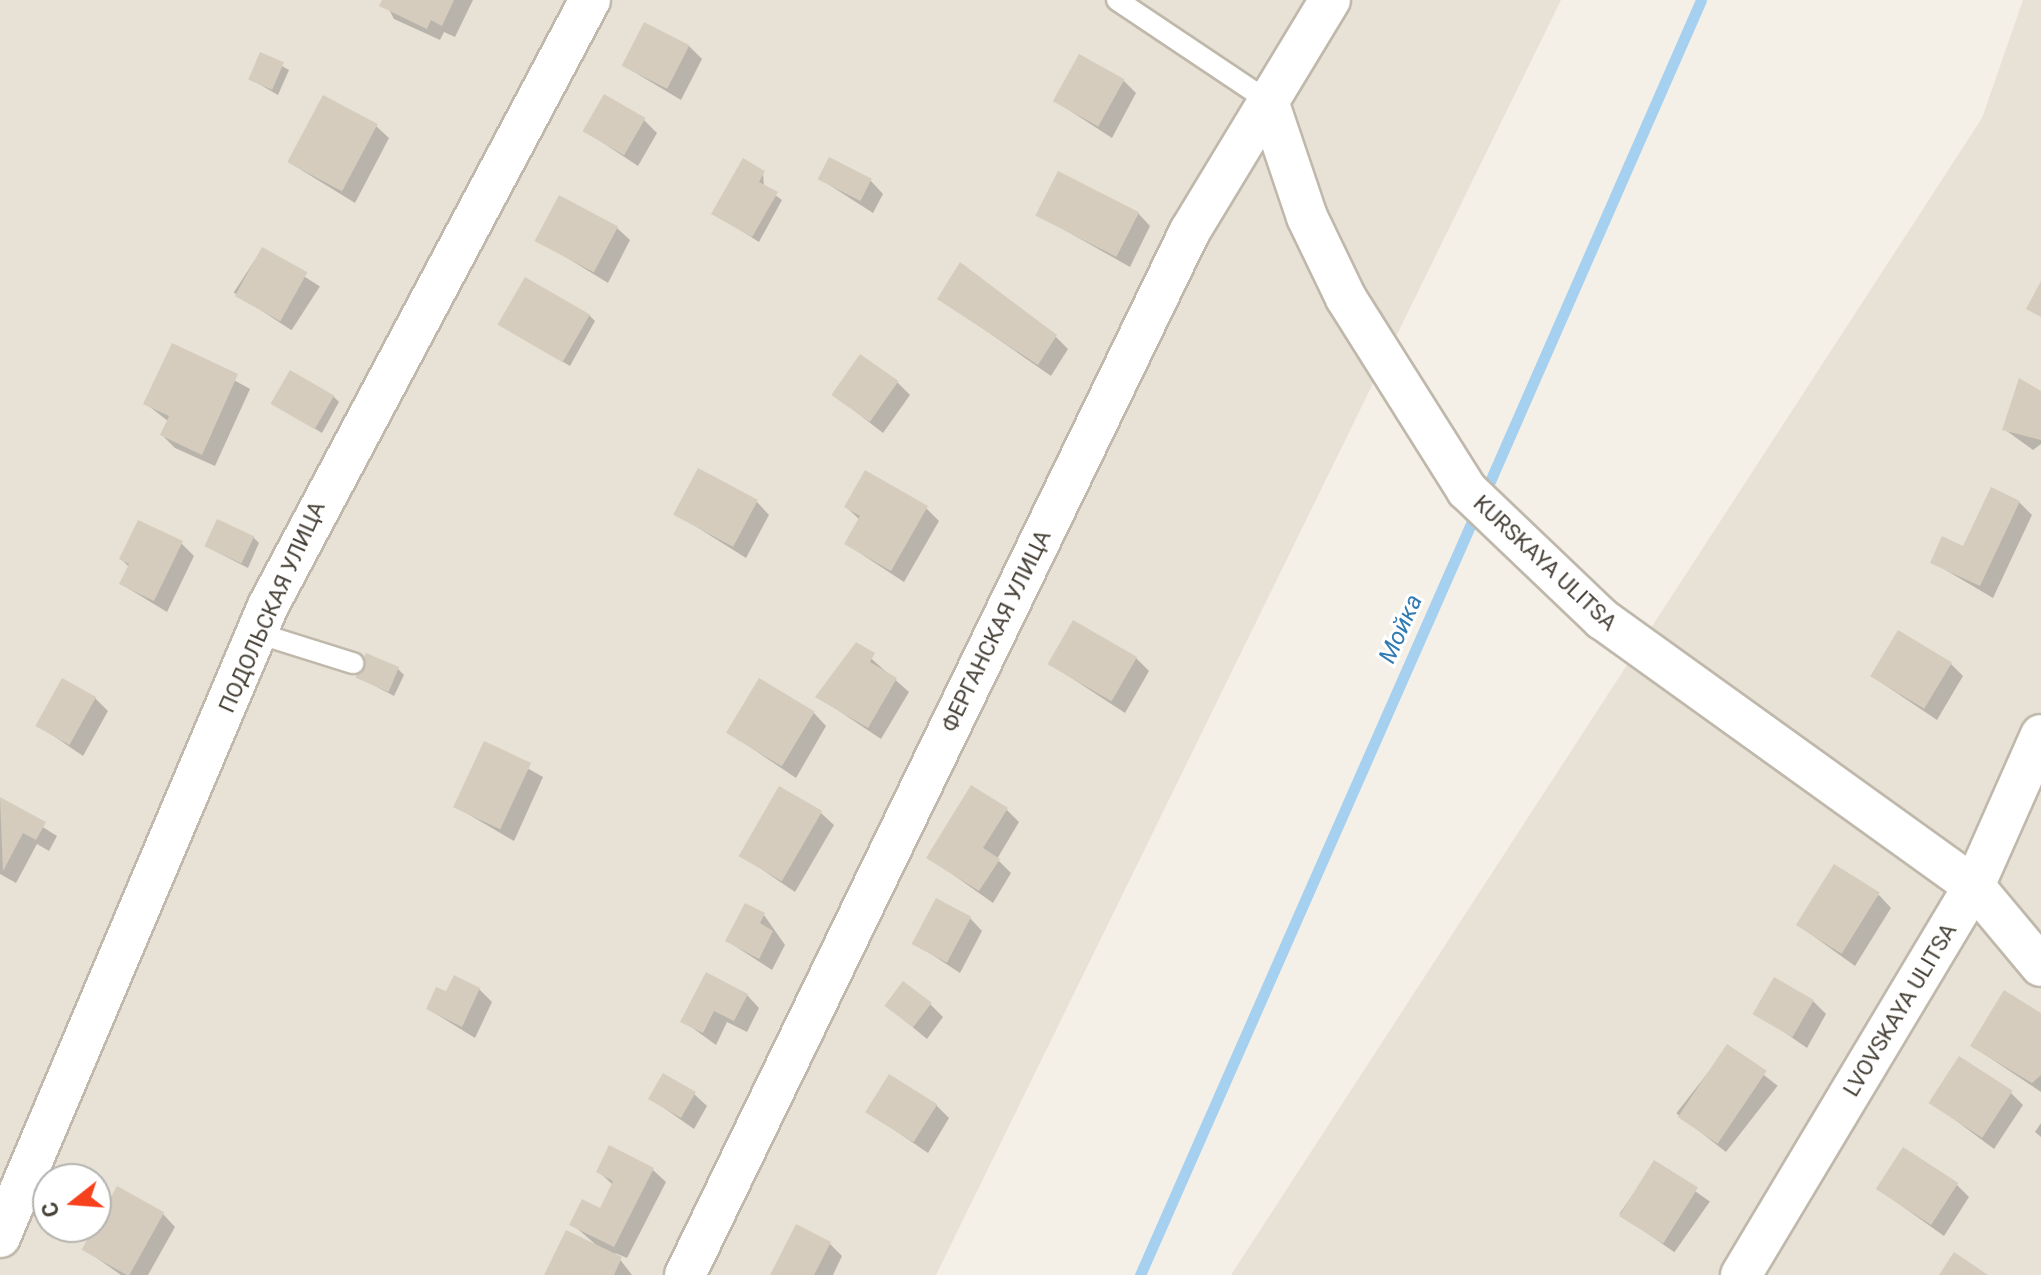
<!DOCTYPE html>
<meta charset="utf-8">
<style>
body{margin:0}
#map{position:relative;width:2041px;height:1275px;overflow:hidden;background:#f4f0e8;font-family:Roboto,sans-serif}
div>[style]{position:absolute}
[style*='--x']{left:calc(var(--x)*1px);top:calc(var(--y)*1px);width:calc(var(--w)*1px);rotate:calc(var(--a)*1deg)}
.residential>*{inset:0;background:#e8e2d6}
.shadow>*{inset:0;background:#0003;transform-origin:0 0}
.stream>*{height:11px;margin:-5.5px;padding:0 5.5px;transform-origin:5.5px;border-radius:5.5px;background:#a5d0ef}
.building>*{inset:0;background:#d5ccbe;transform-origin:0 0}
.roads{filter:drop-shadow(2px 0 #bfb8ab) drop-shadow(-2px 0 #bfb8ab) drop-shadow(0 2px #bfb8ab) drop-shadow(0 -2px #bfb8ab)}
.service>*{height:20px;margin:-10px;padding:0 10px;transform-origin:10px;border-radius:10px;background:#fff}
.minor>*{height:40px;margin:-20px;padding:0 20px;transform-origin:20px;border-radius:20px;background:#fff}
span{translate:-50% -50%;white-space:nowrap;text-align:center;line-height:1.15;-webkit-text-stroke:6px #fff;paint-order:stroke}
.street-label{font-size:22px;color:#474137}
.water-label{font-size:24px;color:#317ab2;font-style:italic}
.north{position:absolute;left:32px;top:1163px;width:80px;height:80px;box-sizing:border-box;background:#fff;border:2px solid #b5b3af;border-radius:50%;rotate:253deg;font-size:22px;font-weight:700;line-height:32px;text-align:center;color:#474137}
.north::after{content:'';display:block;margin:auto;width:28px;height:36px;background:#f7401c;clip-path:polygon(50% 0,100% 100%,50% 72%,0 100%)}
</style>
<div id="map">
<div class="residential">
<div style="clip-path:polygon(evenodd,0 0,1561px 0,936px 1275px,0 1275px,0 0,48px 1179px,96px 1179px,96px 1227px,48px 1227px,48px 1179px)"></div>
<div style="clip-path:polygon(2023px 0,2041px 0,2041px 1275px,1231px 1275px,1982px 118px)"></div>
</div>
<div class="shadow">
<div style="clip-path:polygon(384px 0,473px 0,455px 37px,444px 32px,440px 40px,394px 19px)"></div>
<div style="clip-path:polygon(689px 46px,702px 59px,681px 100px,624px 66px)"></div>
<div style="clip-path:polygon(261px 54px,289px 70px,278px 95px,250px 79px)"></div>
<div style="clip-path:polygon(1124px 81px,1136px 93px,1112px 138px,1055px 101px)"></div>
<div style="clip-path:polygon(644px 120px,657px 133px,638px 166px,585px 131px)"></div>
<div style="clip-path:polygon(376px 126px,389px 138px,355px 203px,290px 163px)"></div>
<div style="clip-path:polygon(763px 172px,764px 187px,782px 200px,759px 242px,713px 213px)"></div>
<div style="clip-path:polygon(820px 179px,871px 181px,883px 194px,873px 213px)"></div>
<div style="clip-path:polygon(1138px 213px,1150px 226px,1130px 267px,1038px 215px)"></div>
<div style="clip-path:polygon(617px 228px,630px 240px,608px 283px,538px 240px)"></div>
<div style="left:262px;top:249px;width:69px;height:52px;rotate:33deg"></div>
<div style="clip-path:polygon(939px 298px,1056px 337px,1068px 349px,1051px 376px)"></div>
<div style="clip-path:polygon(589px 315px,595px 321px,570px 366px,500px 325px)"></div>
<div style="clip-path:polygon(173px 346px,250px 389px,215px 466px,175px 448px,162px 435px,168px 421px,146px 404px)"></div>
<div style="clip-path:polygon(897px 382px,910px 395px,883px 433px,834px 395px)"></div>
<div style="clip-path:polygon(2041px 393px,2041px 444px,2033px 450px,2004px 429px)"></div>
<div style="clip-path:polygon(333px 396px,339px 402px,322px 433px,274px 403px)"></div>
<div style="clip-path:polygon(757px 502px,769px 515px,746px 558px,676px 514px)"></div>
<div style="clip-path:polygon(2019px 502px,2032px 515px,1993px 598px,1932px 562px,1964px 549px)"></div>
<div style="clip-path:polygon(846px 507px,926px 508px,939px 521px,904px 582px,846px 544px,860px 520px)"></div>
<div style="clip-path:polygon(253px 537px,259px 543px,248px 568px,207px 547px)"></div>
<div style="clip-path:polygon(181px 543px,194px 556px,167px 612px,121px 584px,129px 567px,121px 559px)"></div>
<div style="clip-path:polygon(856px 645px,909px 692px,881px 739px,818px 697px)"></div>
<div style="clip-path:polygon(1136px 658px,1149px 671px,1125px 713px,1050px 664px)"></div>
<div style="clip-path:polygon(1951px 664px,1963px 676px,1937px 720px,1873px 677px)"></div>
<div style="clip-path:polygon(398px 669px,404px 675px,394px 696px,358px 677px)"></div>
<div style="clip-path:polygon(95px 698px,108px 711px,83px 756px,39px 726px)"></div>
<div style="clip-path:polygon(814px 713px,826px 726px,796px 778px,729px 733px)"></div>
<div style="clip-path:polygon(485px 744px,543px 777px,514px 841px,456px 807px)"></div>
<div style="clip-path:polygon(0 800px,57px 836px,49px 851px,37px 844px,16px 883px,0 874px)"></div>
<div style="clip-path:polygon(1007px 810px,1019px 822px,997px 859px,1011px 873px,993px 903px,928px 857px)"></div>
<div style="clip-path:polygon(821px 813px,834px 825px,795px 892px,741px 855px)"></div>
<div style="clip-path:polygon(1879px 895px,1891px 908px,1855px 966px,1798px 925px)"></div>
<div style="clip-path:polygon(764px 915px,785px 945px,772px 970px,727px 941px)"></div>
<div style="clip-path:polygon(970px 918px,982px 931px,960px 973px,914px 943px)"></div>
<div style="clip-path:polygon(479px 989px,492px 1002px,475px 1038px,428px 1009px,447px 994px)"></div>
<div style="clip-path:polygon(747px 995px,759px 1008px,747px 1032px,727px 1022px,716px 1045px,683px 1021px)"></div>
<div style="clip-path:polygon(1813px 1001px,1826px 1014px,1807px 1048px,1756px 1013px)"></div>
<div style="clip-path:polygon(930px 1004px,943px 1017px,927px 1039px,887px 1006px)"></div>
<div style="clip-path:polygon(2041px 1015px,2041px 1092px,1972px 1046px)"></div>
<div style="left:1728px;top:1047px;width:63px;height:84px;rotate:38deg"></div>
<div style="clip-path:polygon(2011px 1093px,2023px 1105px,1994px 1149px,1931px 1102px)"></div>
<div style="clip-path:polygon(694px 1094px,707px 1106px,694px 1129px,651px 1099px)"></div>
<div style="clip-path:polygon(936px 1105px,949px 1118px,928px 1153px,868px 1112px)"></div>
<div style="clip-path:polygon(2041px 1123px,2041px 1137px,2035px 1132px)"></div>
<div style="left:1655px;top:1163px;width:67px;height:62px;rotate:35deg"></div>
<div style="clip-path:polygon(653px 1170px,666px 1182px,627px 1258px,615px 1253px,632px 1275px,547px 1275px,602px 1250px,572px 1224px,600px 1210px,613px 1185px,599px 1172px)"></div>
<div style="clip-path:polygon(1956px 1184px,1969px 1197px,1944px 1236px,1878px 1189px)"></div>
<div style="clip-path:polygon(163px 1214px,175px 1227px,148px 1275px,121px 1275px,84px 1249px)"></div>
<div style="clip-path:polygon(830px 1244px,842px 1256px,833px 1275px,772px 1275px)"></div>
</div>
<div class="stream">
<div style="--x:1484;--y:495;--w:540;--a:-66.33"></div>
<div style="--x:1140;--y:1275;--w:836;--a:-66.23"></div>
</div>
<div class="building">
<div style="clip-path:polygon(382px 0,454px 0,442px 26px,431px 20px,427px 29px,379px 6px)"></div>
<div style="left:644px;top:22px;width:51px;height:49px;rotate:27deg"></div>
<div style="left:260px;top:52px;width:26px;height:30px;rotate:23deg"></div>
<div style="left:1079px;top:54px;width:52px;height:54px;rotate:29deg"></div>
<div style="left:604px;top:94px;width:48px;height:43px;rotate:30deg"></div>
<div style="left:323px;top:95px;width:62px;height:76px;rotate:28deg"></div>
<div style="left:829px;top:157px;width:48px;height:25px;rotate:27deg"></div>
<div style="clip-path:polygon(743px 158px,765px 171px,759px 182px,778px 192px,752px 237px,711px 214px)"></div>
<div style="left:1058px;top:171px;width:91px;height:50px;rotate:27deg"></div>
<div style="left:559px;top:195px;width:67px;height:52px;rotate:28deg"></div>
<div style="left:262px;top:247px;width:52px;height:56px;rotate:29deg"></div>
<div style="clip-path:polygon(960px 262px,1057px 335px,1038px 365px,937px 299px)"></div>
<div style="left:525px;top:277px;width:75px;height:55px;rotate:30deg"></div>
<div style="clip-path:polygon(2041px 281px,2041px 317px,2026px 309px)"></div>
<div style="clip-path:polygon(172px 343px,238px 374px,202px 455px,160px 435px,169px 416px,143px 404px)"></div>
<div style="left:860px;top:354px;width:47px;height:50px;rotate:35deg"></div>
<div style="left:290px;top:370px;width:51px;height:39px;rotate:30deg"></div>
<div style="clip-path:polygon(2019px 378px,2041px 391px,2041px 440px,2002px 430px)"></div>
<div style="left:698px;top:468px;width:68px;height:53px;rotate:28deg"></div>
<div style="clip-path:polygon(865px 470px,928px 506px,891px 571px,844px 544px,860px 516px,844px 507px)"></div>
<div style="clip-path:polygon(1991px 487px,2020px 501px,1980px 586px,1930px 563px,1942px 536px,1963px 546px)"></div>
<div style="left:217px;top:519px;width:41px;height:30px;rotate:25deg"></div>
<div style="clip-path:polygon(138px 520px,183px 541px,154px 601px,119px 584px,129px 564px,119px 559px)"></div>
<div style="left:1073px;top:620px;width:74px;height:51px;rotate:30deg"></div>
<div style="left:1898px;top:630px;width:63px;height:54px;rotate:31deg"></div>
<div style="clip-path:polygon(856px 642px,875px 653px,870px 662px,897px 678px,868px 728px,815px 697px)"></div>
<div style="left:366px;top:653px;width:36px;height:27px;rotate:23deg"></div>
<div style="left:62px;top:678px;width:39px;height:55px;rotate:29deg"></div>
<div style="left:759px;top:678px;width:65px;height:64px;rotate:31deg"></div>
<div style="left:484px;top:741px;width:52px;height:73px;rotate:25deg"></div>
<div style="clip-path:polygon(971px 785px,1008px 808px,983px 848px,1000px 859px,979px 891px,926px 858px)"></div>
<div style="left:779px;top:786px;width:50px;height:81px;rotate:30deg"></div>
<div style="clip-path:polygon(0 797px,46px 822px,36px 840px,23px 833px,3px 871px)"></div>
<div style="left:1834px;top:864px;width:54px;height:72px;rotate:32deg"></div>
<div style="left:936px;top:898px;width:40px;height:52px;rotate:28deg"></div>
<div style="clip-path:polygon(745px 903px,765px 913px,760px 923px,773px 931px,759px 959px,725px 941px)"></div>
<div style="clip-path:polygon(706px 972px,748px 994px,734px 1021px,714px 1011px,703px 1033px,680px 1022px)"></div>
<div style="clip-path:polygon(454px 975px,480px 988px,462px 1027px,426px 1009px,436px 987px,446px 991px)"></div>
<div style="left:1774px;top:977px;width:46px;height:43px;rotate:30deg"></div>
<div style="left:903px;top:981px;width:36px;height:31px;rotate:37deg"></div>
<div style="clip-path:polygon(2004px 990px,2041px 1013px,2041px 1075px,2032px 1083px,1970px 1046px)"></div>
<div style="left:1727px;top:1044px;width:48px;height:88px;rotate:34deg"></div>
<div style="left:1959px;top:1056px;width:64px;height:56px;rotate:33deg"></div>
<div style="left:663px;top:1073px;width:38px;height:30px;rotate:30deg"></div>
<div style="left:889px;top:1074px;width:57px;height:45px;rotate:32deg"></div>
<div style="clip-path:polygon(609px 1145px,654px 1168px,614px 1247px,569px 1225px,582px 1199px,600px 1208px,613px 1181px,596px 1172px)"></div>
<div style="left:1903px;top:1147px;width:66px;height:50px;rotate:33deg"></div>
<div style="left:1654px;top:1160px;width:52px;height:66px;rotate:32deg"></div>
<div style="left:117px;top:1186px;width:54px;height:73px;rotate:29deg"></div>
<div style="clip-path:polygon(796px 1224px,831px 1242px,814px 1275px,770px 1275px)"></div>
<div style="clip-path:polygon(566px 1230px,622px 1257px,614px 1275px,544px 1275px)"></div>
<div style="clip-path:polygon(1954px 1252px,1988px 1275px,1939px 1275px)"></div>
</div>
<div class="roads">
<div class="service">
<div style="--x:1117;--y:0;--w:182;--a:33.8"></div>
<div style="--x:257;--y:633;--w:101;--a:17.4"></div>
</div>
<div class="minor">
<div style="--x:1268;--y:101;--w:122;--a:71.4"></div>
<div style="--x:1307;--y:217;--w:90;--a:64.3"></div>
<div style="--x:1346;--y:298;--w:227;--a:57.8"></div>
<div style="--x:1467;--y:490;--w:187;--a:43.7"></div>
<div style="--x:1602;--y:619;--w:458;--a:35.7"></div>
<div style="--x:1974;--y:886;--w:104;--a:50.1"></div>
<div style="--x:0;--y:1237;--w:686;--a:-66.99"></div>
<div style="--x:268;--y:606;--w:686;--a:-62.02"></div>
<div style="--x:685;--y:1275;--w:1160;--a:-64.19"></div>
<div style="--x:1190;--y:231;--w:270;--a:-58.8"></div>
<div style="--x:1741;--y:1275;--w:453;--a:-59.1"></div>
<div style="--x:1974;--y:886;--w:165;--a:-66.1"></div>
</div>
</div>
<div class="street-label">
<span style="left:1545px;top:563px;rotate:43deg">KURSKAYA ULITSA</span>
<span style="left:272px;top:607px;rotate:-66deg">ПОДОЛЬСКАЯ УЛИЦА</span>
<span style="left:996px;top:631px;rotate:-64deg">ФЕРГАНСКАЯ УЛИЦА</span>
<span style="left:1900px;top:1010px;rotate:-59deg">LVOVSKAYA ULITSA</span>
</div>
<div class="water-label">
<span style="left:1401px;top:629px;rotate:-66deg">Мойка</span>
</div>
<div class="north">С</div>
</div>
